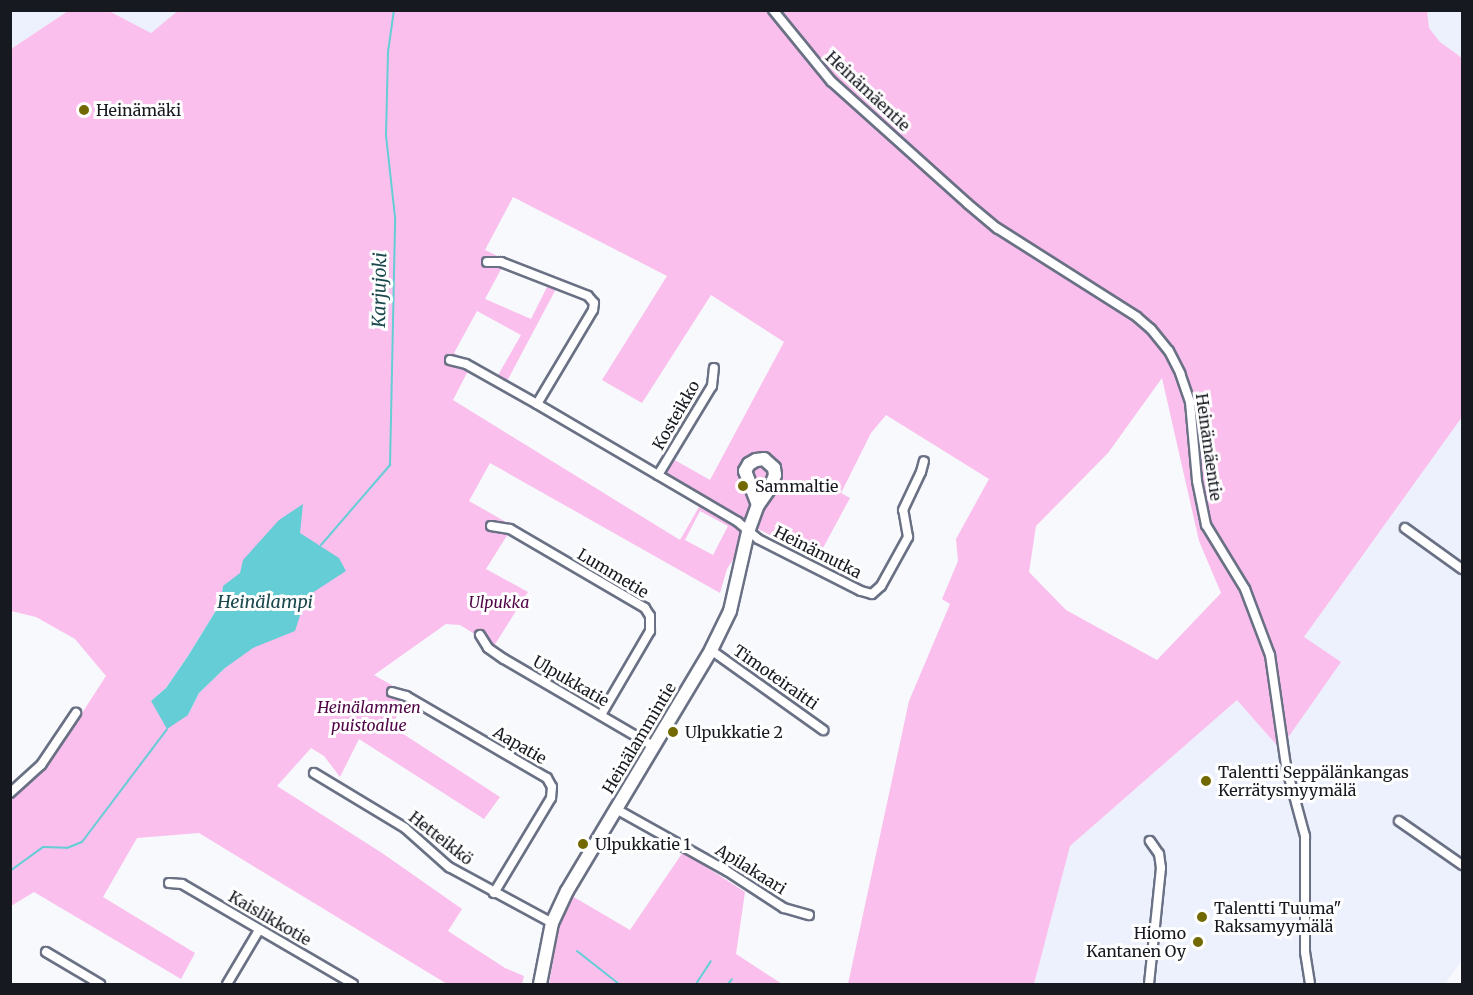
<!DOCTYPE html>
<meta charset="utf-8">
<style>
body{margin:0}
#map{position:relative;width:1473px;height:995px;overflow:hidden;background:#f7f9fd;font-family:Merriweather,serif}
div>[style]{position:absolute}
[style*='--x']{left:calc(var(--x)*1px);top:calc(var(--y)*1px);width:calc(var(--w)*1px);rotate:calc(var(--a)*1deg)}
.built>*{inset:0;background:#ecf1fd}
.green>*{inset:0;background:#fabfed}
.water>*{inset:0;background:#65cdd5}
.stream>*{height:2px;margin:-1px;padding:0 1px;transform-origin:1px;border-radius:1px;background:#65cdd5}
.roads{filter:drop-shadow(2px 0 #6a7185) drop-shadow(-2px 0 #6a7185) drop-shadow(0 2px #6a7185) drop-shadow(0 -2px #6a7185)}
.street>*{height:8px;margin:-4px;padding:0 4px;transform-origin:4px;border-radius:4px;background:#fff}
.secondary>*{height:12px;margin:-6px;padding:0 6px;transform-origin:6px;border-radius:6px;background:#fff}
.dots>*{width:16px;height:16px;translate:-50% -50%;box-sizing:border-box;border:3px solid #fff;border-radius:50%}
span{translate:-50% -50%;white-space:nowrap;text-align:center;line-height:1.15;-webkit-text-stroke:6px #fff;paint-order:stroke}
.street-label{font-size:16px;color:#161920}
.poi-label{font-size:16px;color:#161920}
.left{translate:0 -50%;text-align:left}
.right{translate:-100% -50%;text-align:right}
.park-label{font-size:16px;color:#4f0446;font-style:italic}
.water-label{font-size:18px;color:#1a494d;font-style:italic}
.frame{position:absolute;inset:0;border:12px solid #161920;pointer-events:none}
</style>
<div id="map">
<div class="built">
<div style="clip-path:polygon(11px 11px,68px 11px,11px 49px)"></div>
<div style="clip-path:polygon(109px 11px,179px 11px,151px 33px)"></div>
<div style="clip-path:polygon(1427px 11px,1462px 11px,1462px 58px,1440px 42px,1429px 28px)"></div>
<div style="clip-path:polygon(1462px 417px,1462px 960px,1445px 984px,1034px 984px,1070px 846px,1237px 700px,1279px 748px,1304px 637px)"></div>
</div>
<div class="green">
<div style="clip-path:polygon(evenodd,179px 10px,1427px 10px,1429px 28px,1440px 42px,1462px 58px,1462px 417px,1304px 637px,1341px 662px,1280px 749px,1237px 700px,1070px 846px,1034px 984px,848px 984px,909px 701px,950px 604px,942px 599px,958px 561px,956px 539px,989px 479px,886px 415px,871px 433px,841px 493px,850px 498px,817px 559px,754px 527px,727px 569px,720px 593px,490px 463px,469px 501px,513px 526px,486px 569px,528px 592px,494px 646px,460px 625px,446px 624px,374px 675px,409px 695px,391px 726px,500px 797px,484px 819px,359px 739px,340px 777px,324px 756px,311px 748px,277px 786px,382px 853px,462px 909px,448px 931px,505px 968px,524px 976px,522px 984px,447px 984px,199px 833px,137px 838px,103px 897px,195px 953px,181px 979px,34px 892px,11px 906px,11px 801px,51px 761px,106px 676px,75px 639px,36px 617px,11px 611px,11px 49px,68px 11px,109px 11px,151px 33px,179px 10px,513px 197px,667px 276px,602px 380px,642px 403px,711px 295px,784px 342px,710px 480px,673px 459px,664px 477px,703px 500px,680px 540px,453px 400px,472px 363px,454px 353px,477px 311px,521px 335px,497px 377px,506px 383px,557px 287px,548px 285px,531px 319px,485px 299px,506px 260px,485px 250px,513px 197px,179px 10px,1162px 378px,1199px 541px,1221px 593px,1157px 660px,1066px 610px,1029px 572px,1036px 526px,1108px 453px,1162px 378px,179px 10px,700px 511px,728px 526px,713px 555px,685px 540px,700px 511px,179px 10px,223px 586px,225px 668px,199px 693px,188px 715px,151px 701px,166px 688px,188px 656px,220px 604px,223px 586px)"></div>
<div style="clip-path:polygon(683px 852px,745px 892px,736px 954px,782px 984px,549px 984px,560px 922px,572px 896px,630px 930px)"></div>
</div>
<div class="water">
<div style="clip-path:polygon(303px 504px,300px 533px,339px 558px,346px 571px,306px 597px,295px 631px,253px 648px,225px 668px,199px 693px,188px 715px,167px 729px,151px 701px,166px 688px,188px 656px,220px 604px,223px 586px,240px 573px,243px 560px,279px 520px)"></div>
</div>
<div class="stream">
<div style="--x:321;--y:545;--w:106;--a:-49.2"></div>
<div style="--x:390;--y:465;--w:248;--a:-88.8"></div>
<div style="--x:395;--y:217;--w:82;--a:-96.3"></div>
<div style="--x:386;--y:135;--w:83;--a:-88.6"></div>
<div style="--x:388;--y:52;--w:42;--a:-81.9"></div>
<div style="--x:10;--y:871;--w:41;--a:-36"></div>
<div style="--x:43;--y:847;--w:24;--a:2"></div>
<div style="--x:67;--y:848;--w:16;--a:-22"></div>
<div style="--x:82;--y:842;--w:141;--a:-53"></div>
<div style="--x:577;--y:951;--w:53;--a:38.2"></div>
<div style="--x:696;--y:984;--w:27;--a:-57"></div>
<div style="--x:728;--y:984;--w:6;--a:-51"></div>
</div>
<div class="roads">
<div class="street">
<div style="--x:773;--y:10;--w:92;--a:50.8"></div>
<div style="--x:831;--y:81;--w:184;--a:41.9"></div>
<div style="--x:968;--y:204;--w:38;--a:40"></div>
<div style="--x:997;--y:228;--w:166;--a:32.4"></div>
<div style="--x:1137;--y:317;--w:18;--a:41"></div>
<div style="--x:1151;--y:329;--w:28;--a:51"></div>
<div style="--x:1169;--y:351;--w:25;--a:63"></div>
<div style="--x:1180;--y:373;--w:31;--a:71"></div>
<div style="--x:1190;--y:402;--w:79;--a:84.9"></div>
<div style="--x:1197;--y:481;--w:45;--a:78.4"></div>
<div style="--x:1206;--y:525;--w:75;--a:58.6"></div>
<div style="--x:1245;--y:589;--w:71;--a:69.3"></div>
<div style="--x:1270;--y:655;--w:112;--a:81.8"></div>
<div style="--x:1286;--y:766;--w:73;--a:74.8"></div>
<div style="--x:1305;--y:836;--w:116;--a:90"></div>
<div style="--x:1305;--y:952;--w:32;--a:81"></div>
<div style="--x:487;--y:262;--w:14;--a:0"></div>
<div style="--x:501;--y:262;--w:93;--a:21.3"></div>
<div style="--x:588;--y:296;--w:9;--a:49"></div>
<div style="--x:594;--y:303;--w:7;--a:98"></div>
<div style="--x:593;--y:310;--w:109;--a:120.8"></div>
<div style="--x:450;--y:360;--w:16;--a:14"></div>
<div style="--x:466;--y:364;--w:81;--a:29.4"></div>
<div style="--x:537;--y:404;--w:233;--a:30.4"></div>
<div style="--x:738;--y:522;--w:26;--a:40"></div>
<div style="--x:758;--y:539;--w:115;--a:26.8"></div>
<div style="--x:861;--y:591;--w:11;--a:15"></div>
<div style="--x:872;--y:594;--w:12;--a:-42"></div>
<div style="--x:881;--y:586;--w:56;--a:-61.1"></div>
<div style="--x:908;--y:537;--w:27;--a:-100"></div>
<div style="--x:903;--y:510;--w:42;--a:-64.7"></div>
<div style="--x:921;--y:472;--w:11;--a:-75"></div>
<div style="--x:658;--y:475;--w:104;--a:-58.8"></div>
<div style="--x:712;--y:386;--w:18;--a:-84"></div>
<div style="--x:491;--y:526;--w:19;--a:9"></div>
<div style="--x:510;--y:529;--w:156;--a:30.3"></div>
<div style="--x:645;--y:608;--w:9;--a:58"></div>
<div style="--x:650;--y:616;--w:15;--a:90"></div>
<div style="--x:650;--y:631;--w:97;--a:120.3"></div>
<div style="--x:1405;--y:528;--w:70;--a:35.7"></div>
<div style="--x:480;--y:635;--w:15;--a:58"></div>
<div style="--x:488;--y:648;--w:19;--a:35"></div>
<div style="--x:504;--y:659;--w:173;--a:30.3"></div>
<div style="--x:711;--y:650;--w:138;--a:35.5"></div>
<div style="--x:392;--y:692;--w:15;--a:16"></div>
<div style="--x:406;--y:696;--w:163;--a:30.2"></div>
<div style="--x:547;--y:778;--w:10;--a:61"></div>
<div style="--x:552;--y:787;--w:11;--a:95"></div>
<div style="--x:551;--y:798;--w:111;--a:121"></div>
<div style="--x:314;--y:773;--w:106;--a:31.1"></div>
<div style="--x:405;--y:828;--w:59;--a:41.6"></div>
<div style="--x:449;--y:867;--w:117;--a:28.5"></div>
<div style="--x:10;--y:793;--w:42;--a:-42.1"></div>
<div style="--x:41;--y:765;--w:63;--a:-56.1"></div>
<div style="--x:616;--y:809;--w:127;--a:29.2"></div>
<div style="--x:727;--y:871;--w:68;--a:33"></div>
<div style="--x:784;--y:908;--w:26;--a:16"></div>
<div style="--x:1399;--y:821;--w:77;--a:34.9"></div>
<div style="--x:169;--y:883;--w:13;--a:4"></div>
<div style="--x:182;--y:884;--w:198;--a:30.3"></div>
<div style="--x:46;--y:952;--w:63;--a:30.7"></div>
<div style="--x:227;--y:984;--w:63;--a:-59.3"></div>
<div style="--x:1149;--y:984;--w:117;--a:-84.1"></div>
<div style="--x:1161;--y:868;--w:14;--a:-98"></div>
<div style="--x:1159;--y:854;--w:16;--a:-125"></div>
</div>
<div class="secondary">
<div style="--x:540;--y:984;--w:62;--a:-78.9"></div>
<div style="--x:552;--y:923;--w:35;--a:-65"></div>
<div style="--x:567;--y:891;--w:281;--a:-59.1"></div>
<div style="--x:711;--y:650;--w:43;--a:-64"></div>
<div style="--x:730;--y:611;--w:81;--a:-77.2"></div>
<div style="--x:748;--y:532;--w:29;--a:-70"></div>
<div style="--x:758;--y:505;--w:21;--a:-55"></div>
<div style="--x:770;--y:488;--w:14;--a:-69"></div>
<div style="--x:775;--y:475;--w:7;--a:-98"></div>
<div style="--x:774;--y:468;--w:13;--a:-138"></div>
<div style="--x:764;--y:459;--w:8;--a:173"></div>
<div style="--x:756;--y:460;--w:8;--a:150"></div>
<div style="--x:749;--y:464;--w:8;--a:120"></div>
<div style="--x:745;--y:471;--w:36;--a:69"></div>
</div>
</div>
<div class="dots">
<div style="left:84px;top:110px;background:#726900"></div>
<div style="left:743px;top:486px;background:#726900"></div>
<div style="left:673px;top:732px;background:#726900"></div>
<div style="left:1206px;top:781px;background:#726900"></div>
<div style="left:583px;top:844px;background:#726900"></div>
<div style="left:1202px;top:917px;background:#726900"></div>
<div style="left:1198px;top:942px;background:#726900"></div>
</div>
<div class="street-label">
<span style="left:868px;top:91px;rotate:43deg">Heinämäentie</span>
<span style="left:676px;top:415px;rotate:-60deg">Kosteikko</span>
<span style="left:1209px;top:447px;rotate:82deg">Heinämäentie</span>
<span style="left:818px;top:552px;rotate:27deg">Heinämutka</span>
<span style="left:613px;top:573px;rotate:31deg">Lummetie</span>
<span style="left:776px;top:677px;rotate:35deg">Timoteiraitti</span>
<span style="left:571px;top:681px;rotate:30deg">Ulpukkatie</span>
<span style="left:639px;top:738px;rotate:-59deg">Heinälammintie</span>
<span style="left:520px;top:745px;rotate:30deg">Aapatie</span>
<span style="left:441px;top:838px;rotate:38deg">Hetteikkö</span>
<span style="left:751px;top:869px;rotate:32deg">Apilakaari</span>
<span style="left:270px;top:918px;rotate:30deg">Kaislikkotie</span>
</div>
<div class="poi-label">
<span class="left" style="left:96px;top:110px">Heinämäki</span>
<span class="left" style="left:755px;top:486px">Sammaltie</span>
<span class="left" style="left:685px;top:732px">Ulpukkatie 2</span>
<span class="left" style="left:1218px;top:781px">Talentti Seppälänkangas<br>Kerrätysmyymälä</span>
<span class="left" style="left:595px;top:844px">Ulpukkatie 1</span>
<span class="left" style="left:1214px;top:917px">Talentti Tuuma"<br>Raksamyymälä</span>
<span class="right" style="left:1186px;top:942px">Hiomo<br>Kantanen Oy</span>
</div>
<div class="park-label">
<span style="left:499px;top:602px">Ulpukka</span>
<span style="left:369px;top:716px">Heinälammen<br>puistoalue</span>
</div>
<div class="water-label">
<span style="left:380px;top:290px;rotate:-89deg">Karjujoki</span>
<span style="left:265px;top:602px">Heinälampi</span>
</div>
<div class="frame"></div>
</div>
